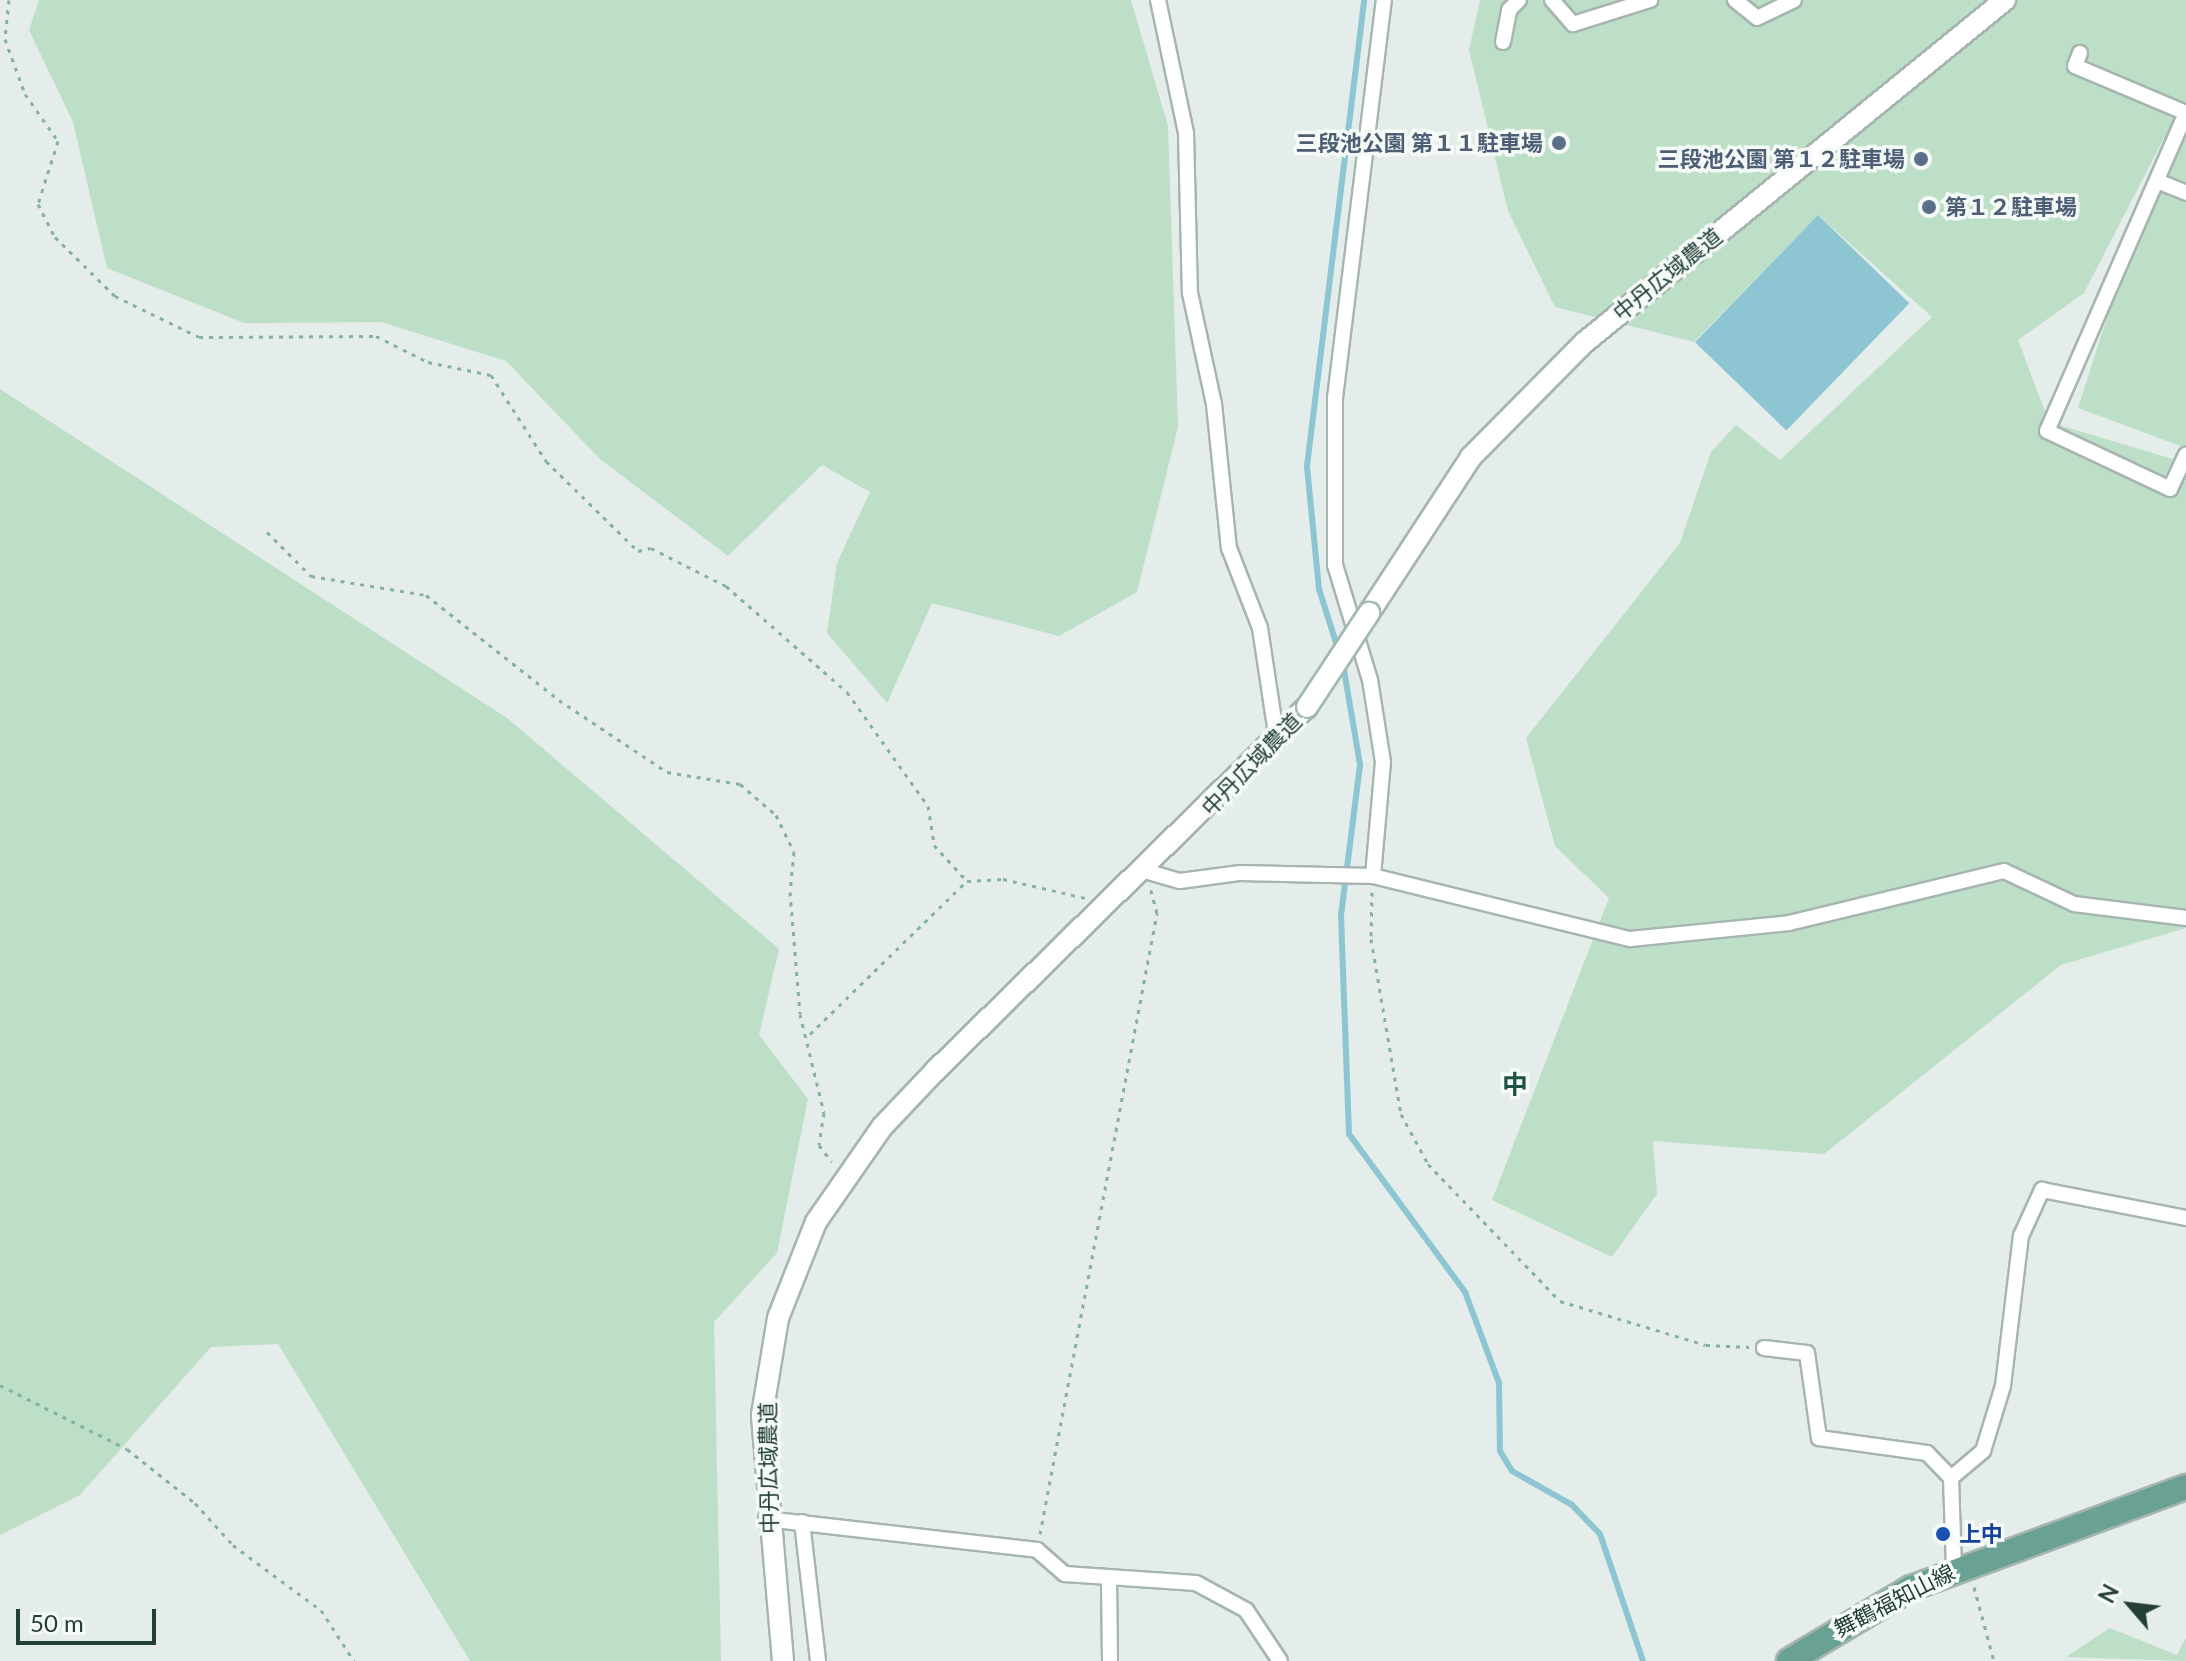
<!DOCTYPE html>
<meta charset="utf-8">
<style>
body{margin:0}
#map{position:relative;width:2186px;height:1661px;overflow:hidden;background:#e4ede9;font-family:Lato,"Noto Sans JP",sans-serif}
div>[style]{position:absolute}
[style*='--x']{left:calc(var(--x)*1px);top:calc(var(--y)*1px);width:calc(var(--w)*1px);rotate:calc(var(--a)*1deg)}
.green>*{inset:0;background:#bddec7}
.water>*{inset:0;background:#8dc5d2;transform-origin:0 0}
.stream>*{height:6px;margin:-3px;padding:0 3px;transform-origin:3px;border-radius:3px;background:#8dc5d2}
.path>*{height:3px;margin-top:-1.5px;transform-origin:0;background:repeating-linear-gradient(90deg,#85b1a4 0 4px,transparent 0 10px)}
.roads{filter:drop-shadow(2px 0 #a6b5b0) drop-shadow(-2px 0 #a6b5b0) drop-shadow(0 2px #a6b5b0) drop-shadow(0 -2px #a6b5b0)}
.street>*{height:14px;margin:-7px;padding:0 7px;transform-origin:7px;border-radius:7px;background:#fff}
.secondary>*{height:20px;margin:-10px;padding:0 10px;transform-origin:10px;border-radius:10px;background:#fff}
.primary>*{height:24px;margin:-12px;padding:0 12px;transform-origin:12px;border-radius:12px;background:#69a295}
.bridges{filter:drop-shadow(2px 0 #a2b9b2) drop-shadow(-2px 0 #a2b9b2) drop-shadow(0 2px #a2b9b2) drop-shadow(0 -2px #a2b9b2)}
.secondary-bridge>*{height:20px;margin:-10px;padding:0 10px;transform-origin:10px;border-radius:10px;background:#fff}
.dots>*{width:22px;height:22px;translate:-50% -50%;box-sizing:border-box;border:4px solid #f5faf7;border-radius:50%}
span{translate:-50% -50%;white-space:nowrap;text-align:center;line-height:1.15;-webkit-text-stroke:7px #f5faf7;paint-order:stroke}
.service-label{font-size:22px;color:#4e5e75;font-weight:700}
.right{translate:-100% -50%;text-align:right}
.left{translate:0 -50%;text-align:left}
.street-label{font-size:22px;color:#233f38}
.transit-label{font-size:22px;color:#164399;font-weight:700}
.quarter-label{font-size:26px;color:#1f5146;font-weight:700}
.north{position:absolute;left:2090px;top:1565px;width:80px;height:80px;-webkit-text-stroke:6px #f5faf7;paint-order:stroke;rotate:298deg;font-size:22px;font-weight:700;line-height:32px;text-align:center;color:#233f38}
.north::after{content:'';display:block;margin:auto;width:28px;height:36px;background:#233f38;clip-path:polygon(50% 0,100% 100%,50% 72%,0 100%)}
.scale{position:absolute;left:16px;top:1609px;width:140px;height:36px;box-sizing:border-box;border:4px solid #233f38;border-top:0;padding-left:10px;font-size:24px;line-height:28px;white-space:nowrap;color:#233f38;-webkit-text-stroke:6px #f5faf7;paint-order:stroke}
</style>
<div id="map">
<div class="green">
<div style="clip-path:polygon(39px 0,1131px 0,1168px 126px,1178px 427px,1137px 592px,1059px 636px,932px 603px,887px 703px,827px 633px,837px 563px,870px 492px,822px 465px,728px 556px,600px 459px,506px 361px,381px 322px,244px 323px,107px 268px,73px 122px,29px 30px)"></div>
<div style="clip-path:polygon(1480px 0,2186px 0,2186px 448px,2078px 408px,2165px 136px,2084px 293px,2018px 340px,2049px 422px,2186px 463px,2186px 928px,2061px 965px,1824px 1154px,1653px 1141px,1657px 1194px,1612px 1257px,1492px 1200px,1609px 898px,1555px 846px,1526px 738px,1680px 543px,1711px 452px,1736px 425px,1780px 460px,1932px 317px,1818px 215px,1694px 342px,1555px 307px,1508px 211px,1469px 50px)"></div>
<div style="clip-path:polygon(0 389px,507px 718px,779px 949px,759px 1035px,808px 1099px,777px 1253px,714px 1322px,721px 1661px,470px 1661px,278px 1344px,211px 1347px,80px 1495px,0 1535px)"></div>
<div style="clip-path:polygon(2110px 1628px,2177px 1655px,2186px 1637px,2186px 1661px,2066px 1657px)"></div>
</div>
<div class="water">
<div style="left:1818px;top:215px;width:127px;height:177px;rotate:44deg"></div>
</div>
<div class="stream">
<div style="--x:1338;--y:649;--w:63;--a:-107.6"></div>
<div style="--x:1319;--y:589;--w:124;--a:-95.6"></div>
<div style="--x:1307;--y:466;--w:469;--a:-83"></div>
<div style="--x:1343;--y:664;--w:102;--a:80.4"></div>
<div style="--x:1360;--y:765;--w:152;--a:97.2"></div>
<div style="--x:1341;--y:916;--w:218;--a:87.9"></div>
<div style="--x:1349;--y:1134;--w:196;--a:53.7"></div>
<div style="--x:1465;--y:1292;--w:97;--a:69.5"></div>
<div style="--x:1499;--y:1383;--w:68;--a:89.2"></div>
<div style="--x:1500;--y:1451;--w:23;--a:59"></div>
<div style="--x:1512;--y:1471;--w:69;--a:29.5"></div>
<div style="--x:1572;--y:1505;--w:40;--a:46"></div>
<div style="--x:1600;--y:1534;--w:134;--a:71.3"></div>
</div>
<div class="path">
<div style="--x:9;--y:0;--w:39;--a:96"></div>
<div style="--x:5;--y:39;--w:59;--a:70"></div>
<div style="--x:25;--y:94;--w:57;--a:54.9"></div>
<div style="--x:58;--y:141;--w:66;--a:107.6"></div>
<div style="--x:38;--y:204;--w:37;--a:63"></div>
<div style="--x:55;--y:237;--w:84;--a:44.5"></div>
<div style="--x:115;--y:296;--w:93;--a:26"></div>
<div style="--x:199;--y:337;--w:177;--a:-0.3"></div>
<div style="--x:376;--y:336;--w:58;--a:26.6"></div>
<div style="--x:428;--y:362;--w:64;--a:11.7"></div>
<div style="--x:491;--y:375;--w:102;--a:57.4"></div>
<div style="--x:546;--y:461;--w:129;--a:44.4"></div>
<div style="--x:638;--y:551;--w:13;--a:-13"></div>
<div style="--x:651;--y:548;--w:84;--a:26.9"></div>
<div style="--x:726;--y:586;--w:161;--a:41.2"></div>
<div style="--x:847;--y:692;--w:140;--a:54.6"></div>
<div style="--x:928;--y:806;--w:39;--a:81"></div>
<div style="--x:934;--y:845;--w:49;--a:47.5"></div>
<div style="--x:267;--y:532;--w:62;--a:45"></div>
<div style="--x:311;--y:576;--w:117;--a:9.4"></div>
<div style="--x:426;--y:595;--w:169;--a:38.3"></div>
<div style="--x:559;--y:700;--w:130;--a:33.7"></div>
<div style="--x:667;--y:772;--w:74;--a:9.3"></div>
<div style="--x:740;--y:784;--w:48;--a:40.7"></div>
<div style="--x:776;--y:815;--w:41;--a:64.1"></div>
<div style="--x:794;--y:852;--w:40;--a:95.7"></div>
<div style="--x:790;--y:892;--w:122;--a:85.3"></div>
<div style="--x:800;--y:1014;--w:102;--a:76.4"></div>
<div style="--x:824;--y:1113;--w:32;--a:99"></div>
<div style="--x:819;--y:1145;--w:21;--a:53"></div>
<div style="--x:1372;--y:892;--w:47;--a:91.2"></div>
<div style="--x:1371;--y:939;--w:178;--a:80.3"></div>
<div style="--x:1401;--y:1114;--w:57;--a:61.6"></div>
<div style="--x:1428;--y:1164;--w:190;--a:46.1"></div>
<div style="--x:1560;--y:1301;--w:152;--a:16.8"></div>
<div style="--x:1706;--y:1345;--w:43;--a:2.7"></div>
<div style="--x:810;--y:1034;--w:219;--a:-44.3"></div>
<div style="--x:967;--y:881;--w:36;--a:-3"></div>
<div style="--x:1003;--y:879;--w:84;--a:13"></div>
<div style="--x:0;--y:1385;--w:142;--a:26.7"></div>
<div style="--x:127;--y:1449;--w:87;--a:38.5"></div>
<div style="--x:195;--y:1503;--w:57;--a:47.9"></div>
<div style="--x:233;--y:1545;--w:109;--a:36.5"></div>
<div style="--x:321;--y:1610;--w:61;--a:57.1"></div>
<div style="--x:1040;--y:1534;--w:632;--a:-79.33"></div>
<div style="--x:1157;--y:913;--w:24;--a:-105"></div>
<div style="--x:1974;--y:1587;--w:77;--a:74.9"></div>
</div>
<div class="roads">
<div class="street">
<div style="--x:1158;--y:0;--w:136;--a:78.1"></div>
<div style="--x:1186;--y:133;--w:160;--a:88.6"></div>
<div style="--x:1190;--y:293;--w:114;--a:77.8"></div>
<div style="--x:1214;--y:404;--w:145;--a:84.1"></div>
<div style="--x:1229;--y:548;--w:86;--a:68.8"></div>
<div style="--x:1260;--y:628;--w:114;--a:81.4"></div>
<div style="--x:1552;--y:0;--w:32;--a:49"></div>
<div style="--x:1573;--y:24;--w:81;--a:-17.3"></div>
<div style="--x:1735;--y:0;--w:28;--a:39"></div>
<div style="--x:1757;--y:18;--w:41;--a:-25.9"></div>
<div style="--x:1503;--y:42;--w:33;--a:-79"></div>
<div style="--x:1509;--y:10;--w:14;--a:-45"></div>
<div style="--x:2080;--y:53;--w:14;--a:111"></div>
<div style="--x:2075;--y:66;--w:121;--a:22.9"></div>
<div style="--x:2186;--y:113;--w:347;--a:113.6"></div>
<div style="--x:2047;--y:431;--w:136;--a:25.2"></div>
<div style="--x:2170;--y:489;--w:38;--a:-65"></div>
<div style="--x:2157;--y:181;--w:31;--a:22"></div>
<div style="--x:1145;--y:871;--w:36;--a:16"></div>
<div style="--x:1180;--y:881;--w:61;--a:-7.6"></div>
<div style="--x:1240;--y:873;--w:133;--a:1.3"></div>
<div style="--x:1373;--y:876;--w:265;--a:13.8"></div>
<div style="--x:1630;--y:939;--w:160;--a:-5.7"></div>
<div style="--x:1789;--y:923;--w:221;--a:-13.6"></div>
<div style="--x:2004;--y:871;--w:77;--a:25.2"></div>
<div style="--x:2074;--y:904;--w:113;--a:7.1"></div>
<div style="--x:1373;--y:876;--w:114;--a:-85"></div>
<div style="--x:1383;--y:762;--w:83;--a:-99"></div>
<div style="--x:1370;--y:680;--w:120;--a:-106.9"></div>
<div style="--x:1335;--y:565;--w:167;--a:-90"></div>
<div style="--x:1335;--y:398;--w:401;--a:-83"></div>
<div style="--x:1764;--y:1348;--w:43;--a:6.6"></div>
<div style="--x:1807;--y:1353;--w:86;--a:82"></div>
<div style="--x:1819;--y:1438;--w:109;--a:7.9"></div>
<div style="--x:1927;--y:1453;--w:35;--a:46"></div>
<div style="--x:1951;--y:1478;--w:92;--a:88.1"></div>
<div style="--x:1951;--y:1478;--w:42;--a:-40.2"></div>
<div style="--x:1983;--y:1451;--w:68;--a:-72.9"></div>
<div style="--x:2003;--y:1386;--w:151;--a:-83.2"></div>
<div style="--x:2021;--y:1236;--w:51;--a:-65.5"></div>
<div style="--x:2042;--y:1190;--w:147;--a:11"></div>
<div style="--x:766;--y:1519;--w:273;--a:6.5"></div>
<div style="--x:1037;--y:1550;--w:37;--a:41"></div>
<div style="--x:1065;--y:1574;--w:131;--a:3.9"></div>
<div style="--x:1196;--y:1583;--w:57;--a:28.4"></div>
<div style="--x:1246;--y:1610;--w:61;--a:56.3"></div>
<div style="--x:802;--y:1522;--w:140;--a:83.4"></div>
<div style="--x:1109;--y:1577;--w:84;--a:89.3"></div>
</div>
<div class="secondary">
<div style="--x:1369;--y:613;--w:186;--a:-56.8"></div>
<div style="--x:1471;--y:457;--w:162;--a:-45.3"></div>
<div style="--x:1585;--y:342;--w:542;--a:-39.16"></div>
<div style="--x:783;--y:1661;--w:247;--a:-94.9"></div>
<div style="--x:762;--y:1415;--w:98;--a:-80.6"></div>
<div style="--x:778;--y:1318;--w:103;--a:-68.4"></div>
<div style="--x:816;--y:1222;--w:116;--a:-55.2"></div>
<div style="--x:882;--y:1127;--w:79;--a:-46.5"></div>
<div style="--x:936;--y:1070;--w:519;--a:-44.38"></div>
</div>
<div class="primary">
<div style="--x:1789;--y:1661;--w:142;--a:-30.9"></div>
<div style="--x:1911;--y:1588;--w:293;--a:-20.2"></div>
</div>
</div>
<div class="bridges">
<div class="secondary-bridge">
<div style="--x:1307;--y:707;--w:113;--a:-56.6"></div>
</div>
</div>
<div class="dots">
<div style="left:1559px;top:143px;background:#5c6f8a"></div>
<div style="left:1921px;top:159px;background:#5c6f8a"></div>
<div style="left:1929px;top:207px;background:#5c6f8a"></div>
<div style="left:1943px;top:1534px;background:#1a4fb4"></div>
</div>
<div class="service-label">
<span class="right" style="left:1543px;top:143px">三段池公園 第１１駐車場</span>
<span class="right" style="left:1905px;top:159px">三段池公園 第１２駐車場</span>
<span class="left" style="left:1945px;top:207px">第１２駐車場</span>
</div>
<div class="street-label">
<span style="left:1667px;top:274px;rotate:-39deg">中丹広域農道</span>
<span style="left:1251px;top:764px;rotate:-46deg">中丹広域農道</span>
<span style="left:768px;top:1468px;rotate:-91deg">中丹広域農道</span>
<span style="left:1894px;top:1600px;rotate:-27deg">舞鶴福知山線</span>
</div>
<div class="transit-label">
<span class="left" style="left:1959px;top:1534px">上中</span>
</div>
<div class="quarter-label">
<span style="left:1515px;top:1085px">中</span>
</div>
<div class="north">N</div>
<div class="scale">50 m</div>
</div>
